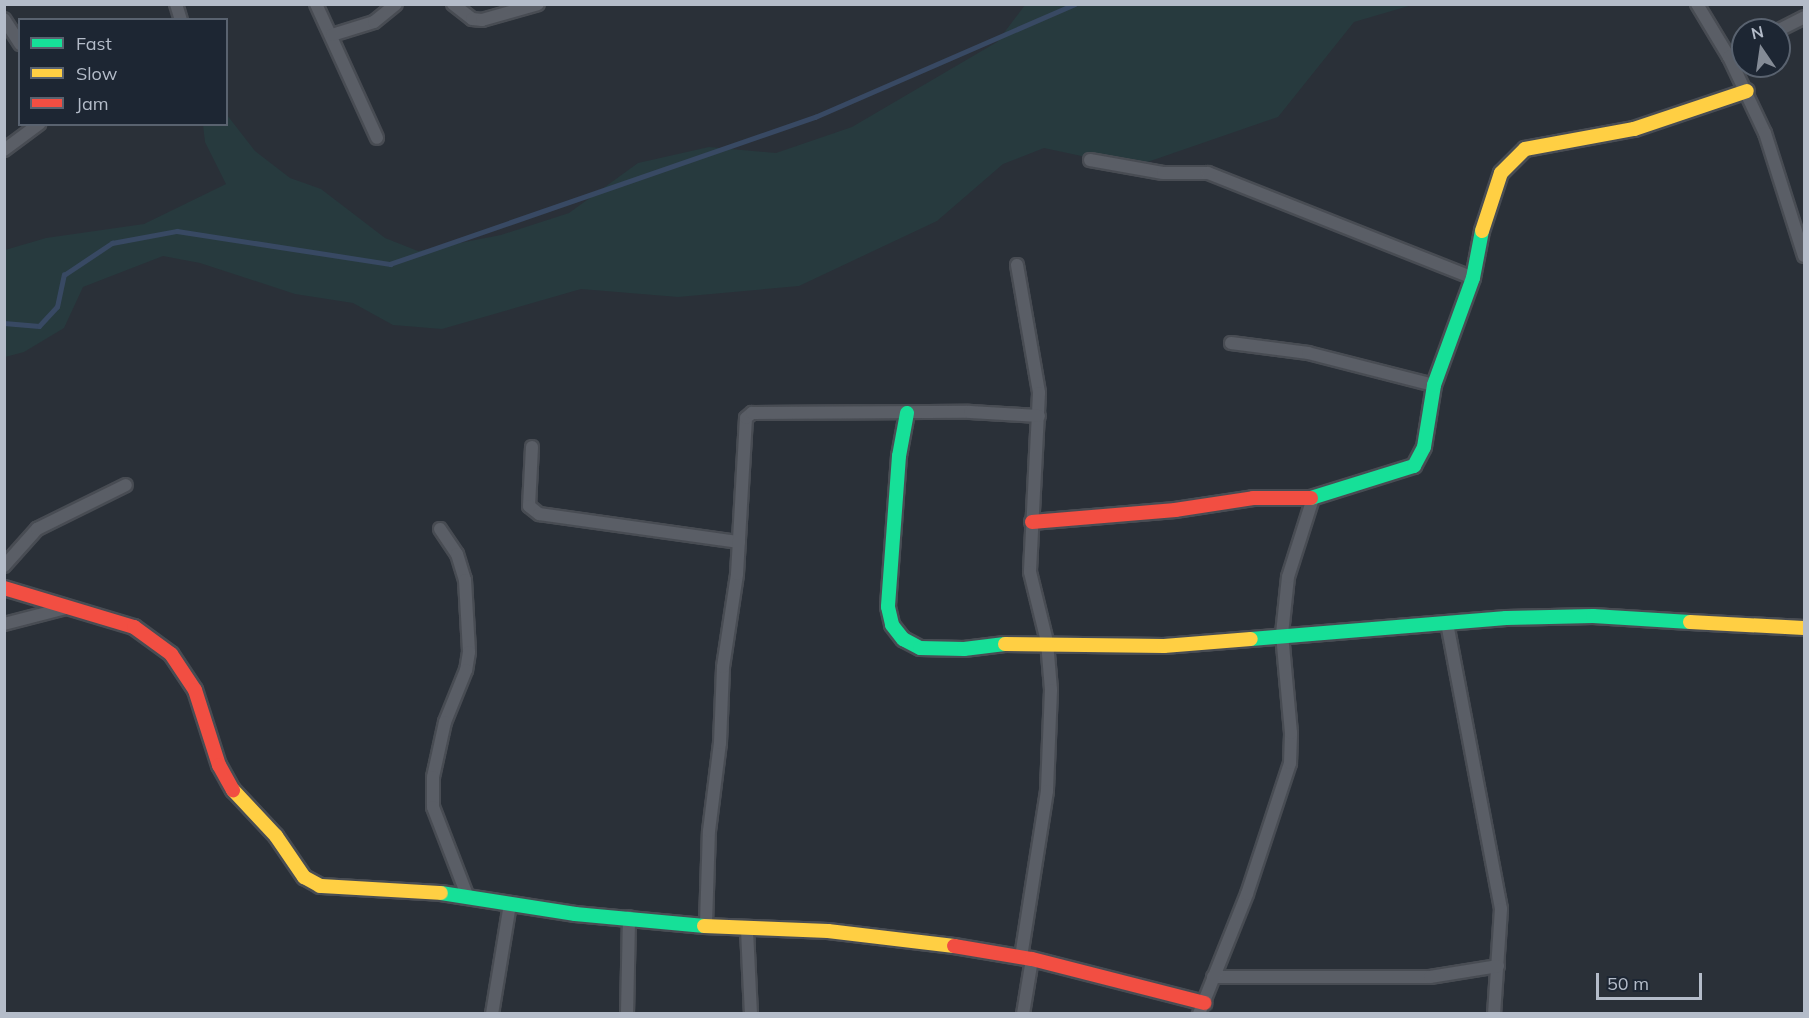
<!DOCTYPE html>
<style>
body{margin:0}
#map{position:relative;width:1809px;height:1018px;overflow:hidden;background:#2a3038;font-family:Mulish,sans-serif}
div>[style]{position:absolute}
[style*='--x']{left:calc(var(--x)*1px);top:calc(var(--y)*1px);width:calc(var(--w)*1px);rotate:calc(var(--a)*1deg)}
.green>*{inset:0;background:#273a3e}
.stream>*{height:4.5px;margin:-2.25px;padding:0 2.25px;transform-origin:2.25px;border-radius:2.25px;background:#384963}
.roads{filter:drop-shadow(2px 0 #484c53) drop-shadow(-2px 0 #484c53) drop-shadow(0 2px #484c53) drop-shadow(0 -2px #484c53)}
.street>*{height:12px;margin:-6px;padding:0 6px;transform-origin:6px;border-radius:6px;background:#5a5e66}
.fast>*{height:14px;margin:-7px;padding:0 7px;transform-origin:7px;border-radius:7px;background:#16e098}
.slow>*{height:14px;margin:-7px;padding:0 7px;transform-origin:7px;border-radius:7px;background:#ffcf43}
.jam>*{height:14px;margin:-7px;padding:0 7px;transform-origin:7px;border-radius:7px;background:#f24e42}
span{translate:-50% -50%;white-space:nowrap;text-align:center;line-height:1.15;-webkit-text-stroke:5px #1d2633;paint-order:stroke}
.frame{position:absolute;inset:0;border:6px solid #b4bcc9;pointer-events:none}
.legend{position:absolute;left:18px;top:18px;width:210px;height:108px;box-sizing:border-box;background:#1d2633;border:2px solid #59626f;margin:0;padding:8px 10px;list-style:none;font-size:18px;color:#b4bcc9}
.legend li{display:flex;align-items:center;gap:12px;height:30px}
.legend b{width:30px;border:2px solid #59626f}
.north{position:absolute;left:1731px;top:18px;width:60px;height:60px;box-sizing:border-box;background:#1d2633;border:2px solid #59626f;border-radius:50%;rotate:347deg;font-size:16px;font-weight:700;line-height:24px;text-align:center;color:#b4bcc9}
.north::after{content:'';display:block;margin:auto;width:21px;height:27px;background:#848b96;clip-path:polygon(50% 0,100% 100%,50% 72%,0 100%)}
.scale{position:absolute;left:1596px;top:973px;width:106px;height:27px;box-sizing:border-box;border:3px solid #b4bcc9;border-top:0;padding-left:8px;font-size:18px;line-height:21px;white-space:nowrap;color:#b4bcc9;-webkit-text-stroke:4px #1d2633;paint-order:stroke}
</style>
<div id="map">
<div class="green">
<div style="clip-path:polygon(1025px 5px,1412px 5px,1354px 22px,1278px 117px,1133px 167px,1044px 148px,1003px 164px,937px 221px,799px 286px,678px 297px,581px 289px,442px 329px,393px 325px,353px 303px,295px 294px,200px 263px,163px 256px,83px 287px,64px 328px,24px 352px,5px 357px,5px 250px,46px 238px,144px 224px,226px 184px,205px 142px,203px 125px,226px 124px,227px 115px,255px 151px,290px 178px,321px 189px,385px 238px,418px 251px,501px 235px,569px 213px,638px 163px,709px 147px,776px 153px,852px 127px,997px 42px)"></div>
</div>
<div class="stream">
<div style="--x:4;--y:323;--w:35;--a:5"></div>
<div style="--x:39;--y:326;--w:26;--a:-47"></div>
<div style="--x:57;--y:307;--w:33;--a:-78"></div>
<div style="--x:64;--y:275;--w:58;--a:-33.7"></div>
<div style="--x:112;--y:243;--w:66;--a:-10.5"></div>
<div style="--x:177;--y:231;--w:216;--a:8.8"></div>
<div style="--x:390;--y:264;--w:450;--a:-19.1"></div>
<div style="--x:815;--y:117;--w:283;--a:-23.5"></div>
</div>
<div class="roads">
<div class="street">
<div style="--x:176;--y:4;--w:17;--a:73"></div>
<div style="--x:316;--y:4;--w:147;--a:65.5"></div>
<div style="--x:453;--y:4;--w:24;--a:38"></div>
<div style="--x:472;--y:19;--w:10;--a:6"></div>
<div style="--x:482;--y:20;--w:58;--a:-15.9"></div>
<div style="--x:1697;--y:4;--w:62;--a:58.9"></div>
<div style="--x:1729;--y:57;--w:84;--a:64.7"></div>
<div style="--x:1765;--y:133;--w:129;--a:72.4"></div>
<div style="--x:4;--y:19;--w:30;--a:57"></div>
<div style="--x:1779;--y:30;--w:28;--a:-27"></div>
<div style="--x:332;--y:35;--w:44;--a:-17.2"></div>
<div style="--x:374;--y:22;--w:28;--a:-39"></div>
<div style="--x:1729;--y:57;--w:16;--a:-27"></div>
<div style="--x:4;--y:150;--w:44;--a:-36.6"></div>
<div style="--x:1090;--y:160;--w:74;--a:10.1"></div>
<div style="--x:1163;--y:173;--w:45;--a:0"></div>
<div style="--x:1208;--y:173;--w:285;--a:21.6"></div>
<div style="--x:1017;--y:265;--w:130;--a:80.2"></div>
<div style="--x:1039;--y:393;--w:179;--a:92.9"></div>
<div style="--x:1030;--y:572;--w:72;--a:76.3"></div>
<div style="--x:1047;--y:642;--w:48;--a:85.2"></div>
<div style="--x:1051;--y:690;--w:101;--a:92.3"></div>
<div style="--x:1047;--y:791;--w:168;--a:98.9"></div>
<div style="--x:1231;--y:343;--w:78;--a:7.4"></div>
<div style="--x:1308;--y:353;--w:130;--a:14.3"></div>
<div style="--x:532;--y:447;--w:59;--a:92.9"></div>
<div style="--x:529;--y:506;--w:13;--a:39"></div>
<div style="--x:539;--y:514;--w:202;--a:8"></div>
<div style="--x:440;--y:529;--w:30;--a:56"></div>
<div style="--x:457;--y:554;--w:27;--a:73"></div>
<div style="--x:465;--y:580;--w:72;--a:86.8"></div>
<div style="--x:469;--y:652;--w:18;--a:99"></div>
<div style="--x:466;--y:670;--w:56;--a:112"></div>
<div style="--x:445;--y:722;--w:56;--a:102.3"></div>
<div style="--x:433;--y:777;--w:30;--a:90"></div>
<div style="--x:433;--y:807;--w:94;--a:68.9"></div>
<div style="--x:4;--y:566;--w:50;--a:-48.3"></div>
<div style="--x:37;--y:529;--w:99;--a:-26.3"></div>
<div style="--x:1447;--y:623;--w:291;--a:79.3"></div>
<div style="--x:1501;--y:909;--w:105;--a:93.8"></div>
<div style="--x:4;--y:624;--w:64;--a:-14.5"></div>
<div style="--x:706;--y:924;--w:93;--a:-88.2"></div>
<div style="--x:709;--y:831;--w:89;--a:-82.9"></div>
<div style="--x:720;--y:743;--w:76;--a:-87.7"></div>
<div style="--x:723;--y:667;--w:94;--a:-81.4"></div>
<div style="--x:737;--y:574;--w:156;--a:-86.7"></div>
<div style="--x:746;--y:418;--w:8;--a:-40"></div>
<div style="--x:752;--y:413;--w:218;--a:-0.3"></div>
<div style="--x:970;--y:412;--w:69;--a:3.3"></div>
<div style="--x:747;--y:930;--w:84;--a:87.3"></div>
<div style="--x:1213;--y:977;--w:217;--a:0"></div>
<div style="--x:1430;--y:977;--w:69;--a:-9.2"></div>
<div style="--x:492;--y:1014;--w:111;--a:-80.7"></div>
<div style="--x:627;--y:1014;--w:97;--a:-88.8"></div>
<div style="--x:1023;--y:1014;--w:56;--a:-80.7"></div>
<div style="--x:1199;--y:1014;--w:129;--a:-68.2"></div>
<div style="--x:1247;--y:894;--w:138;--a:-71.8"></div>
<div style="--x:1290;--y:763;--w:30;--a:-88"></div>
<div style="--x:1291;--y:733;--w:99;--a:-95.2"></div>
<div style="--x:1282;--y:634;--w:57;--a:-84"></div>
<div style="--x:1288;--y:577;--w:83;--a:-72.4"></div>
</div>
<div class="fast">
<div style="--x:907;--y:413;--w:44;--a:100.5"></div>
<div style="--x:899;--y:456;--w:151;--a:94.2"></div>
<div style="--x:888;--y:607;--w:18;--a:77"></div>
<div style="--x:892;--y:625;--w:18;--a:52"></div>
<div style="--x:903;--y:639;--w:19;--a:28"></div>
<div style="--x:920;--y:648;--w:44;--a:1.3"></div>
<div style="--x:964;--y:649;--w:41;--a:-7"></div>
<div style="--x:1311;--y:498;--w:108;--a:-17.3"></div>
<div style="--x:1414;--y:466;--w:21;--a:-62"></div>
<div style="--x:1424;--y:447;--w:63;--a:-80.8"></div>
<div style="--x:1434;--y:385;--w:114;--a:-70"></div>
<div style="--x:1473;--y:278;--w:48;--a:-79.2"></div>
<div style="--x:1251;--y:639;--w:256;--a:-4.7"></div>
<div style="--x:1506;--y:618;--w:87;--a:-1.3"></div>
<div style="--x:1593;--y:616;--w:97;--a:3.5"></div>
<div style="--x:441;--y:893;--w:136;--a:8.9"></div>
<div style="--x:575;--y:914;--w:130;--a:5.3"></div>
</div>
<div class="slow">
<div style="--x:1482;--y:231;--w:61;--a:-71.9"></div>
<div style="--x:1501;--y:173;--w:34;--a:-45"></div>
<div style="--x:1525;--y:149;--w:111;--a:-10.4"></div>
<div style="--x:1634;--y:129;--w:119;--a:-18.6"></div>
<div style="--x:1690;--y:622;--w:114;--a:3"></div>
<div style="--x:1005;--y:644;--w:159;--a:0.7"></div>
<div style="--x:1164;--y:646;--w:87;--a:-4.6"></div>
<div style="--x:233;--y:790;--w:63;--a:46.9"></div>
<div style="--x:276;--y:836;--w:50;--a:55.7"></div>
<div style="--x:304;--y:877;--w:18;--a:29"></div>
<div style="--x:320;--y:886;--w:121;--a:3.3"></div>
<div style="--x:704;--y:926;--w:124;--a:2.3"></div>
<div style="--x:828;--y:931;--w:127;--a:6.8"></div>
</div>
<div class="jam">
<div style="--x:1032;--y:522;--w:144;--a:-4.8"></div>
<div style="--x:1175;--y:510;--w:79;--a:-8.7"></div>
<div style="--x:1253;--y:498;--w:58;--a:0"></div>
<div style="--x:4;--y:588;--w:136;--a:16.7"></div>
<div style="--x:134;--y:627;--w:46;--a:36.1"></div>
<div style="--x:171;--y:654;--w:43;--a:56.3"></div>
<div style="--x:195;--y:690;--w:79;--a:72.3"></div>
<div style="--x:219;--y:765;--w:29;--a:61"></div>
<div style="--x:954;--y:946;--w:79;--a:9.5"></div>
<div style="--x:1032;--y:959;--w:178;--a:14.3"></div>
</div>
</div>
<div class="frame"></div>
<ul class="legend">
<li><b style="height:8px;background:#16e098"></b>Fast</li>
<li><b style="height:8px;background:#ffcf43"></b>Slow</li>
<li><b style="height:8px;background:#f24e42"></b>Jam</li>
</ul>
<div class="north">N</div>
<div class="scale">50 m</div>
</div>
